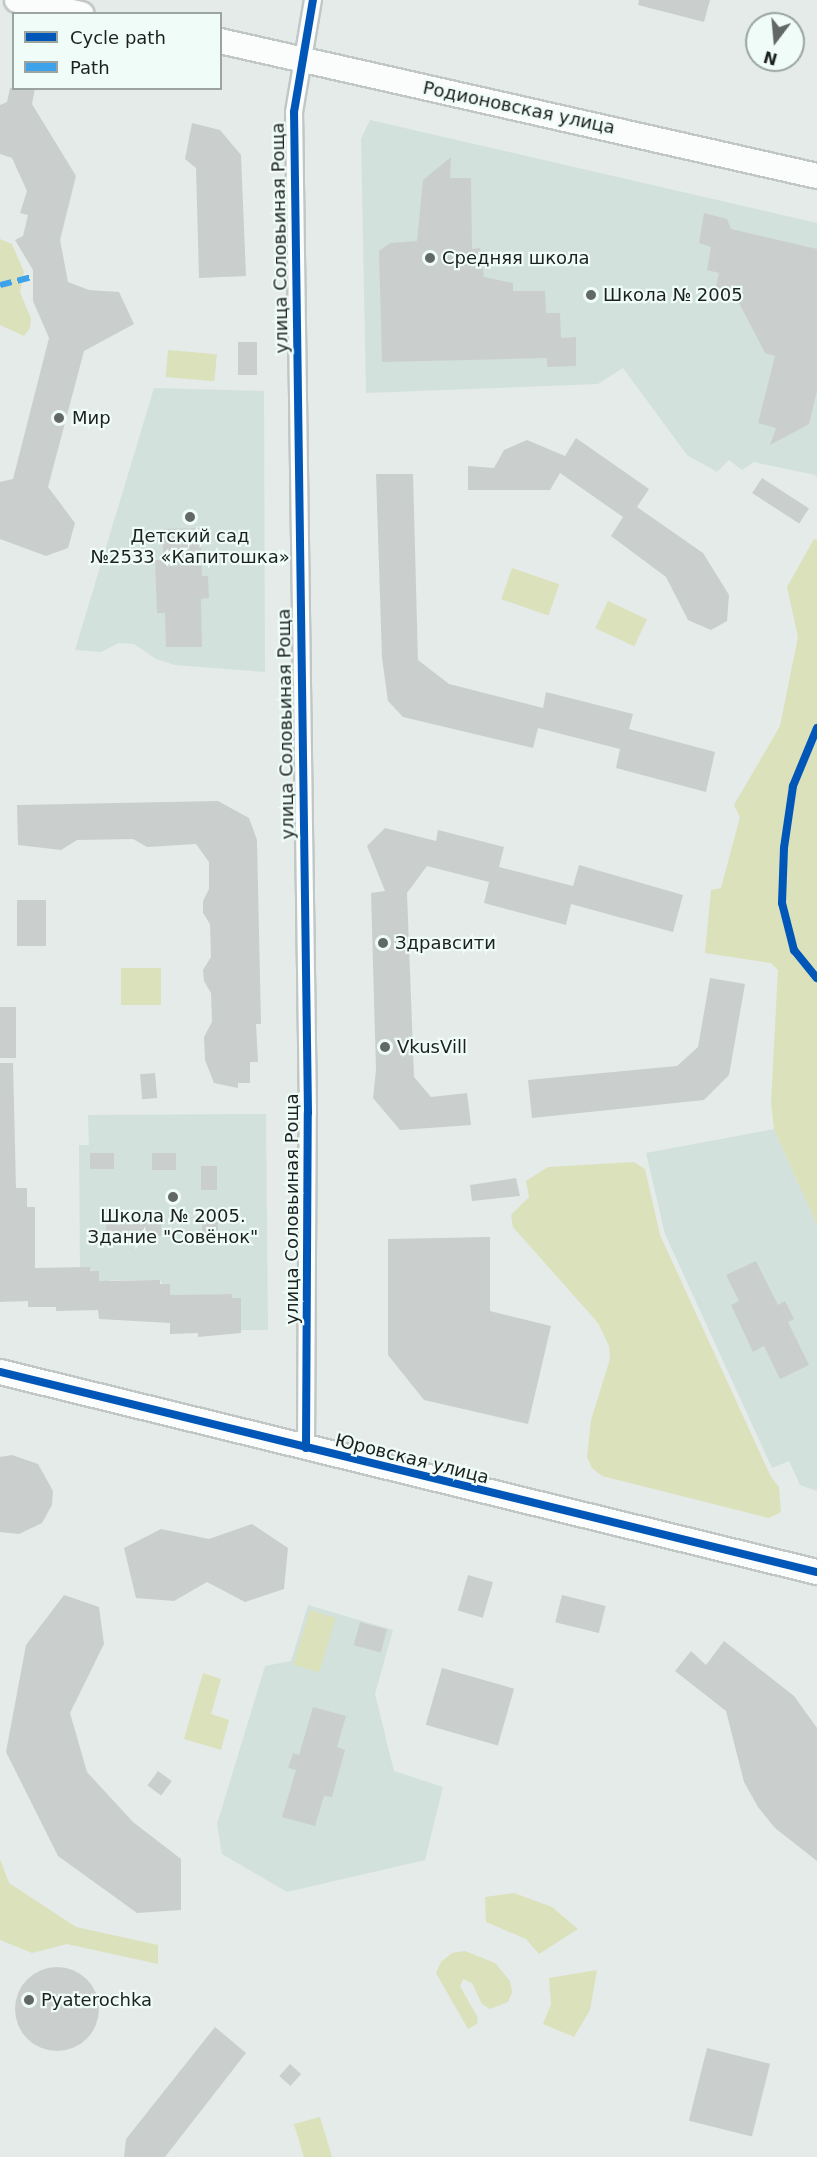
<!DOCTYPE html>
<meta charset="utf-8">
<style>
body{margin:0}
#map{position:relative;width:817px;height:2157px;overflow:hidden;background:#e4ebe9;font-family:"DejaVu Sans",sans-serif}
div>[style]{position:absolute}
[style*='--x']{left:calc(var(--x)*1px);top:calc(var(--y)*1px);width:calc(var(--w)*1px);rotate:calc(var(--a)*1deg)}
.built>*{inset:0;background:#d2e1dc}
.green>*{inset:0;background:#dbe1bb;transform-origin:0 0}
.building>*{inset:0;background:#cacfce;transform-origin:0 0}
.round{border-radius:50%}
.roads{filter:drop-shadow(2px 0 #c1c7c5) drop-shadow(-2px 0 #c1c7c5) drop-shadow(0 2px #c1c7c5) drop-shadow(0 -2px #c1c7c5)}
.street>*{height:16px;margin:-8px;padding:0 8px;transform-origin:8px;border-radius:8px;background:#fbfcfc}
.secondary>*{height:24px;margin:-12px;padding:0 12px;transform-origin:12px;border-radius:12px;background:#fbfcfc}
.quiet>*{height:6px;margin-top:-3px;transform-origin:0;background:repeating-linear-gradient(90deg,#3da2ea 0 12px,transparent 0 18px)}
.cycleway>*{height:8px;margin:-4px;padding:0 4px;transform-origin:4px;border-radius:4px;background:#0057b8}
.dots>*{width:16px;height:16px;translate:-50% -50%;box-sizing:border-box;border:3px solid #effcf7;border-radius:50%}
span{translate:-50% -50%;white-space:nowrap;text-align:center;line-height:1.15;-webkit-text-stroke:4.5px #effcf7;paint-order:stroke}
.street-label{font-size:18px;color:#1c211f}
.poi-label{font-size:18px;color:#1c211f}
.left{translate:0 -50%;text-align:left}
.legend{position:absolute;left:12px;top:12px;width:210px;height:78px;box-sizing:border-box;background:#effcf7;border:2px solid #9ba4a1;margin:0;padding:8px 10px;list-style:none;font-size:18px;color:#1c211f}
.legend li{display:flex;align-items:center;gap:12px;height:30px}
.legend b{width:30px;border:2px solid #9ba4a1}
.north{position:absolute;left:745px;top:12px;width:60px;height:60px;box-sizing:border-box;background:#effcf7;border:2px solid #9ba4a1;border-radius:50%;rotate:196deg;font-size:16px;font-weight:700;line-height:24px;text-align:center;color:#1c211f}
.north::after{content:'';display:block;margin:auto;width:21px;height:27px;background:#626866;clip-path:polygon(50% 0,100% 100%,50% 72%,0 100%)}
</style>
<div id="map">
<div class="built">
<div style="clip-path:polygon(370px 120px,817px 223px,817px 478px,815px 475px,754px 462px,742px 470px,729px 460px,717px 472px,687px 455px,623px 368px,598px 384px,366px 393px,361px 139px)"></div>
<div style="clip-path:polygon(154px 388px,264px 391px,265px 672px,175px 665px,156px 659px,134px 644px,119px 643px,101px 652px,75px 650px)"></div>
<div style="clip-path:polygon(266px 1114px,268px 1330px,241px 1330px,241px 1299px,232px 1298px,232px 1294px,181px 1295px,170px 1299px,160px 1280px,110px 1280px,109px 1285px,99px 1285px,99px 1272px,80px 1268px,79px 1145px,89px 1145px,88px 1115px)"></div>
<div style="clip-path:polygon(774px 1129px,817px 1225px,817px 1491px,800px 1485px,789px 1461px,772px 1468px,665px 1234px,646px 1153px)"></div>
<div style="clip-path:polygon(308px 1605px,393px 1630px,375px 1694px,394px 1771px,443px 1787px,425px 1860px,287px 1892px,222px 1854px,217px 1824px,265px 1666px,291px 1661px)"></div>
</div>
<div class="green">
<div style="clip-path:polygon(0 239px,12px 244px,24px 272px,20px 292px,31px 319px,30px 328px,24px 336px,0 325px)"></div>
<div style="left:168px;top:350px;width:49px;height:27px;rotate:5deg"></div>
<div style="clip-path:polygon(814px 539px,817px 540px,817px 1225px,774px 1129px,771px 1102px,778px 970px,771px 963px,705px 953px,711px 890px,721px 888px,740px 817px,734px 805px,780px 726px,798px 637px,787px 587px)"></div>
<div style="left:512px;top:568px;width:50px;height:33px;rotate:19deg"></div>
<div style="left:608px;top:601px;width:43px;height:30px;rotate:25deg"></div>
<div style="left:161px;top:968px;width:37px;height:40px;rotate:90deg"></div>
<div style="clip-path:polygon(634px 1162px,645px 1169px,660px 1235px,771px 1477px,779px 1487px,781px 1512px,769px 1518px,602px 1476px,592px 1468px,587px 1457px,591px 1420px,610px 1359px,609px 1346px,598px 1323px,513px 1227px,511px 1215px,529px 1197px,526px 1181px,548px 1167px)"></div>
<div style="left:310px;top:1610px;width:27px;height:57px;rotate:17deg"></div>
<div style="clip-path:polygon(203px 1673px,221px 1679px,211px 1714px,229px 1720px,221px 1750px,184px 1739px)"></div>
<div style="clip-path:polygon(0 1859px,9px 1883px,76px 1927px,158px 1945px,158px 1964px,67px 1944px,32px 1953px,0 1940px)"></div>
<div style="clip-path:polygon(514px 1893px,552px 1907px,578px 1929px,539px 1954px,526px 1939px,486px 1922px,485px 1897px)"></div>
<div style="clip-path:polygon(465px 1951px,495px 1963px,510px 1981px,512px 1992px,508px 2002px,490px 2009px,482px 2004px,472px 1983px,463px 1979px,460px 1986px,478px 2018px,477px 2024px,468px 2029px,436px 1973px,441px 1962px,452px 1953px)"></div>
<div style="clip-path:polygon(597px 1970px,590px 2010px,574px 2037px,543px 2024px,551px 2004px,549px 1978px)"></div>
<div style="clip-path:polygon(320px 2117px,332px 2157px,304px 2157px,294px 2124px)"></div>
</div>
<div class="building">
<div style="clip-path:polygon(639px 0,710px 0,704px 22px,638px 5px)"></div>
<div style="clip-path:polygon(10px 88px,35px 88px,32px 104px,76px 176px,60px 240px,68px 282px,89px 290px,119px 292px,134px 324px,84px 351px,48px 487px,75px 523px,68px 548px,46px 556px,0 539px,0 482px,13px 479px,49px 338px,33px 301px,33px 270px,15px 240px,23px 236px,28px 215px,20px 213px,27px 191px,12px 158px,0 154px,0 105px,7px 102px)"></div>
<div style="clip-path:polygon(192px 123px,220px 130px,241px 155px,246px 276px,199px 278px,196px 168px,185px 159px)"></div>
<div style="clip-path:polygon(451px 157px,450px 178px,471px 178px,472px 249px,480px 248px,484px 277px,513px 283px,513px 291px,545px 291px,546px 313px,560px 313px,561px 338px,576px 337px,576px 366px,547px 367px,547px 358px,382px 362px,379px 251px,390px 243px,417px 241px,423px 180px)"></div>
<div style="clip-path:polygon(704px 213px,727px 219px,731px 229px,817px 249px,817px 391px,809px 424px,770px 445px,776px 428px,758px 423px,775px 356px,765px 353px,737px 299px,714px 294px,719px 273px,707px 270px,711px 247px,699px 243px)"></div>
<div style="left:238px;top:342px;width:19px;height:33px"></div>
<div style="clip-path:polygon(576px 438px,649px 489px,637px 507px,703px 553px,729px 595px,727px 621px,711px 630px,688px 620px,666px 577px,611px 536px,623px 517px,560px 473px,550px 490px,468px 490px,468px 466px,494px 468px,504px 450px,527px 440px,565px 456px)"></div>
<div style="clip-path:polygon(376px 474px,413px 474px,418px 660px,449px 684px,543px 708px,546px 692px,633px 714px,629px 729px,715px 752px,706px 792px,616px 768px,620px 749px,538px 728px,533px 748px,403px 717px,388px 701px,382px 658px)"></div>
<div style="left:762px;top:478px;width:56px;height:18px;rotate:33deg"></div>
<div style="clip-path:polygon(201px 528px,202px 576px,208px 576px,209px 598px,201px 599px,202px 647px,166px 647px,165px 613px,157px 613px,155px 560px,163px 560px,163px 529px)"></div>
<div style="clip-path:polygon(218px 801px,249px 818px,257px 840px,261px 1024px,256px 1024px,258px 1062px,250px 1062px,250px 1083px,238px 1083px,238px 1088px,214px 1083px,205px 1060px,204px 1037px,212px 1022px,211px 993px,204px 981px,203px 970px,211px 957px,210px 924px,203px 913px,203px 901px,209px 889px,209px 862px,196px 844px,147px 847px,133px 839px,77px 840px,61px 850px,18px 845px,17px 805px)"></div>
<div style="clip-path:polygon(385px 828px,436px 841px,438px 830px,504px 847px,499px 867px,573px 886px,579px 865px,683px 895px,673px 932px,571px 904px,566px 925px,484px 903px,489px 882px,427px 866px,407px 893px,414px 1077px,431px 1097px,467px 1093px,471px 1125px,400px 1130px,373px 1098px,376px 1070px,371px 893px,385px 891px,367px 846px)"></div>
<div style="left:17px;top:900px;width:29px;height:46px"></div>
<div style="clip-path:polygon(710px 978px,745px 984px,729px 1075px,704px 1100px,532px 1118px,528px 1080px,677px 1066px,698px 1047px)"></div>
<div style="left:0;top:1007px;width:16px;height:51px"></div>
<div style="clip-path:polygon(0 1063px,13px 1063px,16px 1188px,27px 1188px,27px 1207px,35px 1207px,35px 1268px,90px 1267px,90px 1271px,99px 1271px,99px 1281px,160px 1280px,160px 1284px,170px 1284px,170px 1295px,232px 1294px,232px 1298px,241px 1298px,241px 1333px,198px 1337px,198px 1333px,170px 1334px,170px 1323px,99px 1319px,98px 1310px,56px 1311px,56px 1307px,28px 1307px,28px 1301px,0 1302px)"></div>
<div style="left:155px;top:1073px;width:25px;height:15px;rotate:85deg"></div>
<div style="left:90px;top:1153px;width:24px;height:16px"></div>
<div style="left:152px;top:1153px;width:24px;height:17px"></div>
<div style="left:201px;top:1166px;width:16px;height:24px"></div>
<div style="clip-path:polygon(516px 1178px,520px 1196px,472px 1201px,470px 1185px)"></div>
<div style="left:106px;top:1219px;width:55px;height:17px"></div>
<div style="left:202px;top:1219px;width:16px;height:24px"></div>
<div style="clip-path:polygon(490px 1237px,490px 1311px,551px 1326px,528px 1424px,424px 1400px,388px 1355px,388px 1239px)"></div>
<div style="clip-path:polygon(756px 1261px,778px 1305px,785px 1301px,794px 1319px,788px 1322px,809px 1365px,780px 1379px,764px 1346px,753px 1352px,731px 1305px,739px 1301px,726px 1275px)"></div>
<div style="clip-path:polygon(12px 1455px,38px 1464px,53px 1491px,52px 1505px,42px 1523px,19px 1534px,0 1532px,0 1457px)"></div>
<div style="clip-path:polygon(252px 1524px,288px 1548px,284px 1589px,245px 1602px,207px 1582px,174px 1601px,136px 1598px,124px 1548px,161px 1529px,209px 1539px)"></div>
<div style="left:468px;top:1575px;width:26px;height:37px;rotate:16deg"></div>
<div style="clip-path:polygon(64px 1595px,99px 1607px,104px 1644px,70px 1713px,87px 1772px,133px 1822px,181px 1859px,181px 1910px,137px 1913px,58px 1856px,6px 1752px,26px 1645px)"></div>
<div style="left:562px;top:1595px;width:45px;height:28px;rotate:14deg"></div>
<div style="left:360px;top:1622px;width:28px;height:24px;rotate:15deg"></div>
<div style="clip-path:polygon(724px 1641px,794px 1696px,817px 1728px,817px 1861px,775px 1828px,758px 1807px,744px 1782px,726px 1711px,675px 1671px,691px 1651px,706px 1665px)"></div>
<div style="left:442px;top:1668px;width:75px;height:59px;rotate:16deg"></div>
<div style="clip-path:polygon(313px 1707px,346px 1716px,337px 1747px,345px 1750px,332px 1797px,324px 1796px,315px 1826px,282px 1817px,296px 1770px,288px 1768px,293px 1753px,299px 1755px)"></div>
<div style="left:158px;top:1771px;width:17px;height:18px;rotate:36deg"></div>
<div class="round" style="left:15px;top:1967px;width:84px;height:84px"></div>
<div style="clip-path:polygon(215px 2027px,246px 2053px,165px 2157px,124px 2157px,126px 2139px)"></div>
<div style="left:707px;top:2048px;width:65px;height:75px;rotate:14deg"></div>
<div style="left:290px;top:2064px;width:15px;height:16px;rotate:42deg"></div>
</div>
<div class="roads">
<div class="street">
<div style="--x:306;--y:1448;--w:335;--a:-89.7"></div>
<div style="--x:308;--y:1113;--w:1001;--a:-90.8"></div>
<div style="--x:294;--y:112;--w:114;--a:-80.4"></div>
</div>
<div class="secondary">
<div style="--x:17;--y:0;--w:66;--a:12.3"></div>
<div style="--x:220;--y:41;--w:612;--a:12.74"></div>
<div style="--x:0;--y:1372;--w:841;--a:13.76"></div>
</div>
</div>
<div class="quiet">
<div style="--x:0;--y:285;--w:34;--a:-14"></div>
</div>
<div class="cycleway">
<div style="--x:817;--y:728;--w:63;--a:112.5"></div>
<div style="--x:793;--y:786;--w:63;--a:98.3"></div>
<div style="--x:784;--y:848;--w:55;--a:92.1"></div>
<div style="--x:782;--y:903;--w:49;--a:75.7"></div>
<div style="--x:794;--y:950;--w:36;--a:51"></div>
<div style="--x:0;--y:1372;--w:841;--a:13.76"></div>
<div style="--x:306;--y:1448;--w:335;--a:-89.7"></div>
<div style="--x:308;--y:1113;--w:1001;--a:-90.8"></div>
<div style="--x:294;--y:112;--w:114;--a:-80.4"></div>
</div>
<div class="dots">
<div style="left:430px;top:258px;background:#626866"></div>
<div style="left:591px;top:295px;background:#626866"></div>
<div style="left:59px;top:418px;background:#626866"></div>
<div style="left:190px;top:517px;background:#626866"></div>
<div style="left:383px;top:943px;background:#626866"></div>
<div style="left:385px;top:1047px;background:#626866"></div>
<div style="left:173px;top:1197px;background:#626866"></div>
<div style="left:29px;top:2000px;background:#626866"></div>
</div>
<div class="street-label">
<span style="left:519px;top:108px;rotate:12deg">Родионовская улица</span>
<span style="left:280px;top:238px;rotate:-91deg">улица Соловьиная Роща</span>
<span style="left:286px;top:724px;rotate:-91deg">улица Соловьиная Роща</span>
<span style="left:292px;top:1209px;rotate:-90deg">улица Соловьиная Роща</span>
<span style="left:412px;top:1459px;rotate:14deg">Юровская улица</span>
</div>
<div class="poi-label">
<span class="left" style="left:442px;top:258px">Средняя школа</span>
<span class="left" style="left:603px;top:295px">Школа № 2005</span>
<span class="left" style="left:72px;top:418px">Мир</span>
<span style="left:190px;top:547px">Детский сад<br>№2533 «Капитошка»</span>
<span class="left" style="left:395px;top:943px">Здравсити</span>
<span class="left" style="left:397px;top:1047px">VkusVill</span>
<span style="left:173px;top:1227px">Школа № 2005.<br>Здание "Совёнок"</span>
<span class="left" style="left:41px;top:2000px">Pyaterochka</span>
</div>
<ul class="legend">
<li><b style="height:8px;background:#0057b8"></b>Cycle path</li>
<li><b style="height:8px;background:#3da2ea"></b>Path</li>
</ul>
<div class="north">N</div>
</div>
